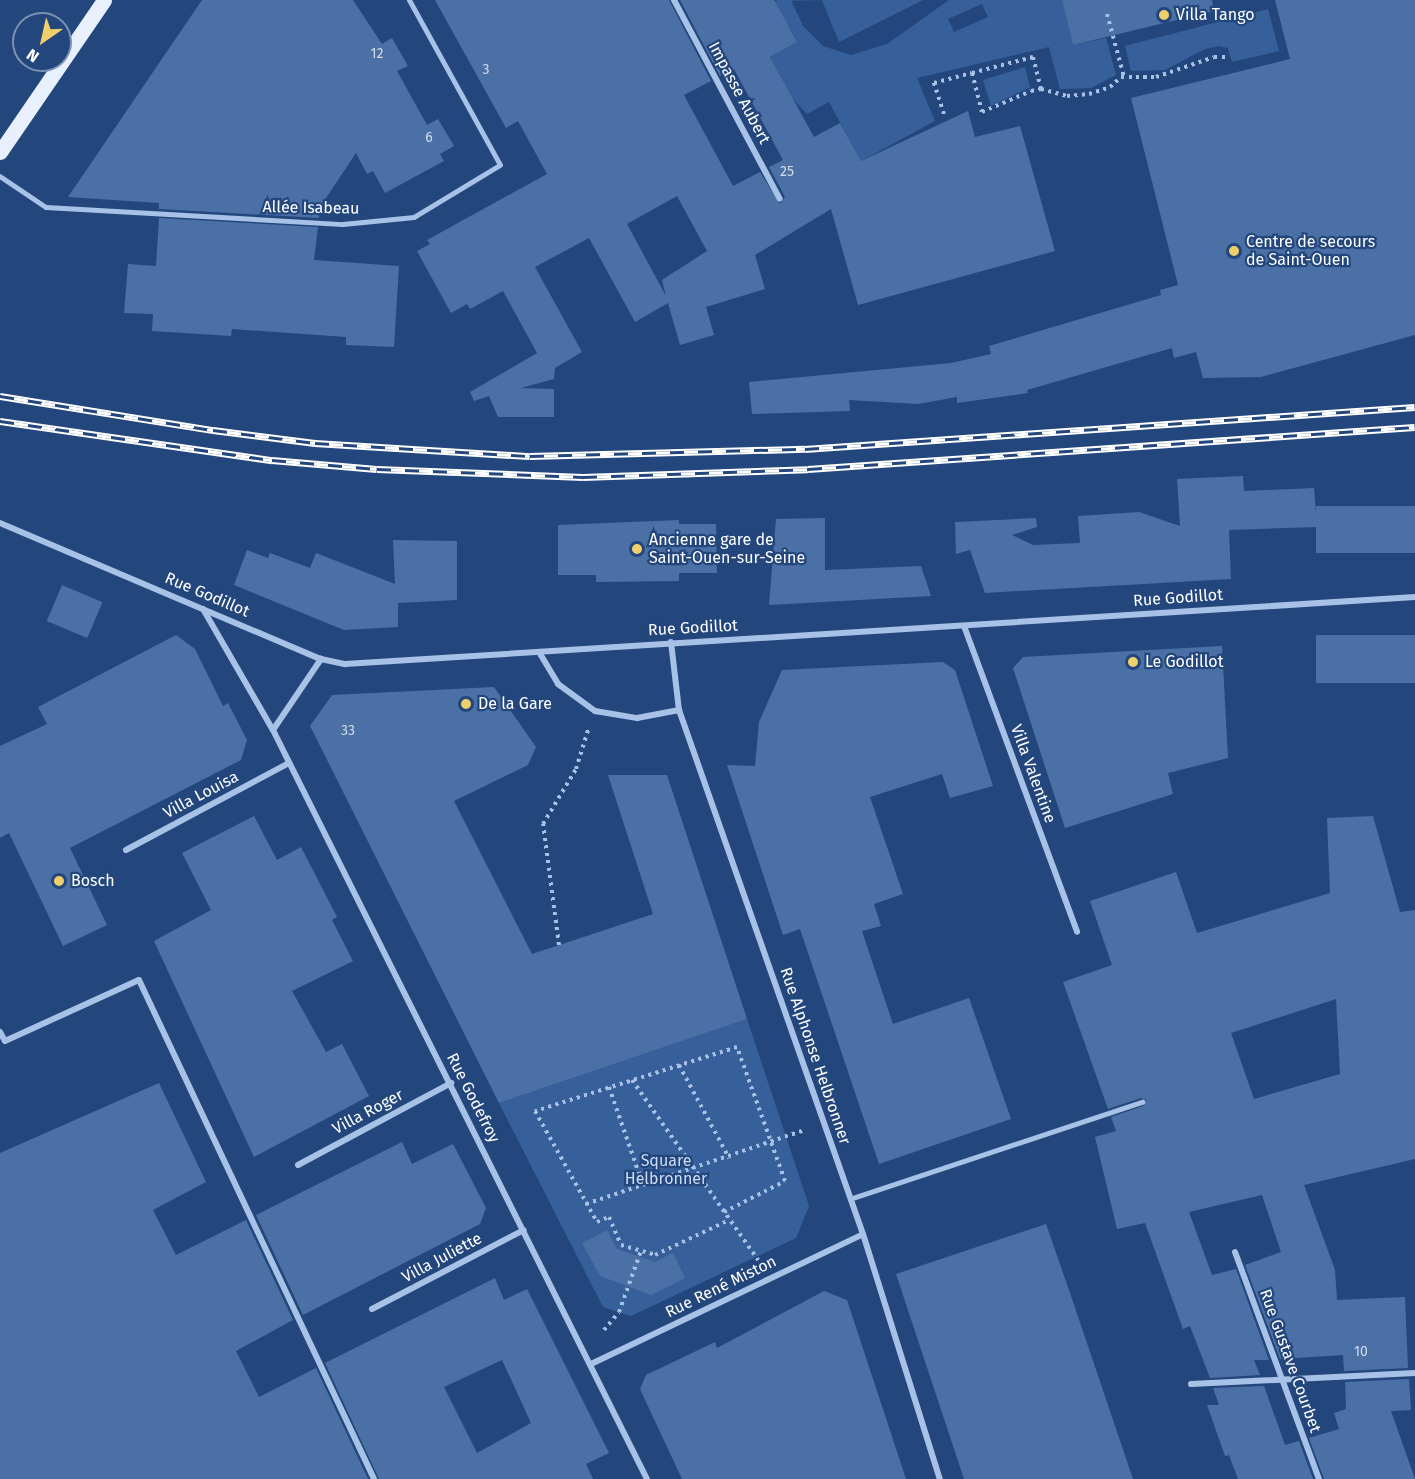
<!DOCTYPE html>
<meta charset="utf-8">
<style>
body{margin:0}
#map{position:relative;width:1415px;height:1479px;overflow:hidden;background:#23477d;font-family:"Fira Sans",sans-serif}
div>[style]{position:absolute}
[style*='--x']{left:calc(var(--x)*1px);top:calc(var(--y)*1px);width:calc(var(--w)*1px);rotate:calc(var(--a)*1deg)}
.green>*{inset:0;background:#37609b}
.building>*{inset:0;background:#4b70a6;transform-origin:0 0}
.path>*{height:4px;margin-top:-2px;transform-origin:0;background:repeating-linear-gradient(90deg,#a8c1e6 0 3px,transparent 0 7.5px)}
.lane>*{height:4.5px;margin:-2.25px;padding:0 2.25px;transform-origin:2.25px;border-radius:2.25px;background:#a8c1e6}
.street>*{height:6px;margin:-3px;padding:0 3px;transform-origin:3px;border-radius:3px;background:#a8c1e6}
.primary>*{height:15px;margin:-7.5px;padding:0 7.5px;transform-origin:7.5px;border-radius:7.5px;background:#e9f0fd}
.rail>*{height:7px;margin-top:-3.5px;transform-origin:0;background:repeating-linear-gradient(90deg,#23477d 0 14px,#fff 0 28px);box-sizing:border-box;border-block:2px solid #fff}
.dots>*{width:16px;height:16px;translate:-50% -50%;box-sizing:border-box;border:3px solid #23477d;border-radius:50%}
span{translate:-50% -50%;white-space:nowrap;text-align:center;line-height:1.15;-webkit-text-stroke:4.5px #23477d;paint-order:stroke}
.number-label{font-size:14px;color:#d2dbe9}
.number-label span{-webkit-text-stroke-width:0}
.poi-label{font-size:16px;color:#fff}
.left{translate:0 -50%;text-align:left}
.street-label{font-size:16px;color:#fff}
.park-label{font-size:16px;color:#cbdcf4}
.north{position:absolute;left:12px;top:12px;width:60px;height:60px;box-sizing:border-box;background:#23477d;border:2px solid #7b91b1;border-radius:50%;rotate:214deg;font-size:16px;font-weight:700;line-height:24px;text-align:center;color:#fff}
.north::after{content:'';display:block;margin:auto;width:21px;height:27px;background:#f0cf6b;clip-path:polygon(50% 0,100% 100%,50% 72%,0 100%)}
</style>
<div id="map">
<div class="green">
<div style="clip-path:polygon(evenodd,777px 0,791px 0,803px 26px,823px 46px,851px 55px,887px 44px,949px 0,1062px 0,1073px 45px,1106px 38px,1116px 75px,1091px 88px,1060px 89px,1049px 47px,917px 78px,935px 121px,861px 161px,829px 102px,807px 114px,793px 99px,770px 57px,797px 42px,790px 28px,760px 12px,777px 0,982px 4px,988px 17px,954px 32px,948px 19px,982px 4px)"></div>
<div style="clip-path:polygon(822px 0,923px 0,839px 42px)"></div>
<div style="clip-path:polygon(1268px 9px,1279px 51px,1232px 62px,1228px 48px,1219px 46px,1205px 49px,1165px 70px,1131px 71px,1125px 46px)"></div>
<div style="clip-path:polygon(1025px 67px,1030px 87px,991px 106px,983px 80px)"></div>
<div style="clip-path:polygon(747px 1019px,809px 1206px,796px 1238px,631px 1316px,603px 1307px,499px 1103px)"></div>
</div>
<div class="building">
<div style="clip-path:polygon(202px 0,353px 0,382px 44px,392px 38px,408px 66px,397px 71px,427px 125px,438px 119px,454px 146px,440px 154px,444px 161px,385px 193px,373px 171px,367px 174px,356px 153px,320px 207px,319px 218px,159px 209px,159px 203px,68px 197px)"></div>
<div style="clip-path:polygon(evenodd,435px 0,669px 0,711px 81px,684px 95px,733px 186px,760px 172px,780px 204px,785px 197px,769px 167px,783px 160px,734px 69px,720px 76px,680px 0,774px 0,797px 42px,770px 57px,814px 137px,840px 123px,861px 161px,968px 111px,975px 137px,1020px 126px,1055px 251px,858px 305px,831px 209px,755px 255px,765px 289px,706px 307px,714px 335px,680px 345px,668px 303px,635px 322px,589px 238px,535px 267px,582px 352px,555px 368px,554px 379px,521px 388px,554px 389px,554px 417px,498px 417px,489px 396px,474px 401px,470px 392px,537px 353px,503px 291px,470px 309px,467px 304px,451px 313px,417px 251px,430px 244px,427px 240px,547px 174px,518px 121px,506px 128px,435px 0,677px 196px,707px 251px,662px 280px,666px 296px,627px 224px,677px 196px)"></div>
<div style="clip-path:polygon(1062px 0,1212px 0,1214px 11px,1073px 45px)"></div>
<div style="clip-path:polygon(1275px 0,1415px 0,1415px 335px,1261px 377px,1203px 378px,1196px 352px,1174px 358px,1172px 348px,1027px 390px,1028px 393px,957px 403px,957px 397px,918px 404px,849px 400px,850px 411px,752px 414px,749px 382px,951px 363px,991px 354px,989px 346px,1161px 295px,1160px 290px,1178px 285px,1131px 98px,1290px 59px)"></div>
<div style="clip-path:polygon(159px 218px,318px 227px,314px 260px,399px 266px,394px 347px,346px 345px,346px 337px,232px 329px,231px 336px,152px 331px,153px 314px,124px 313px,128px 264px,156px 266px)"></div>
<div style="clip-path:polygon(1243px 476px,1244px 491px,1314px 488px,1317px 527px,1229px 530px,1231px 579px,985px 593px,970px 550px,956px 554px,955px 522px,1036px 518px,1037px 527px,1012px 535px,1033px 545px,1080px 543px,1078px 516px,1139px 512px,1180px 526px,1177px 479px)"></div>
<div style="left:1415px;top:506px;width:47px;height:99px;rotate:90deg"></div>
<div style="clip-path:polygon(825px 518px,825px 570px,921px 566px,931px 596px,769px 605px,776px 519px)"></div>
<div style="clip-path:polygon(679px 520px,679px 524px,716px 524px,717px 573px,679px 573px,679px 581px,596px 582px,596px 575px,558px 575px,558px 525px)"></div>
<div style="clip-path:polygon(393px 540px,457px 541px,457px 600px,398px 603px,398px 627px,344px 630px,234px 585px,247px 550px,268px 558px,270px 553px,310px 568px,316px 553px,395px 584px)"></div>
<div style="left:62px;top:585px;width:44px;height:39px;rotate:23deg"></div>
<div style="clip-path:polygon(176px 635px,195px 649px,223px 706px,228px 703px,247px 740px,241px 760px,70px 848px,107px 925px,63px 946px,9px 833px,0 838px,0 746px,47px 724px,38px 707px)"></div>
<div style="left:1415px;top:635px;width:48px;height:99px;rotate:90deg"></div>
<div style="clip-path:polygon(1222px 646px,1228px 758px,1168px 773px,1173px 794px,1065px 828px,1013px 668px,1023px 657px)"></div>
<div style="clip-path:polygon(943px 662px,955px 670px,993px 786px,950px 798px,942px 774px,870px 797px,903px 894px,874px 904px,881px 926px,862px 931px,893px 1024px,969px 998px,1011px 1119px,879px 1164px,800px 929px,783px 935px,727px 765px,755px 766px,759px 722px,782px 670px)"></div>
<div style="clip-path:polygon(494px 687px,536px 747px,528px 765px,454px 801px,532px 954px,653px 914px,608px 775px,667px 775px,747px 1019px,499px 1103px,310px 726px,332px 695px)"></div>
<div style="clip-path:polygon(254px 816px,277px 860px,301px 847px,337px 917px,332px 920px,353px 961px,292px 991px,326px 1052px,342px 1044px,369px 1096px,254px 1157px,154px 941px,211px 910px,182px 853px)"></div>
<div style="clip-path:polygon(evenodd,1373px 816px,1400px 912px,1415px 910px,1415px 1159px,1304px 1185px,1335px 1270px,1337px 1300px,1405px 1297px,1408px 1368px,1344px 1371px,1343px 1355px,1280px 1359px,1245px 1265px,1281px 1252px,1262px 1195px,1189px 1212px,1212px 1275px,1236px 1269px,1269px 1360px,1254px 1360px,1260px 1375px,1210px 1378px,1190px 1326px,1183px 1329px,1145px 1223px,1117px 1229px,1095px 1137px,1116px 1131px,1111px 1117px,1143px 1106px,1146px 1100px,1141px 1098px,1108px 1109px,1063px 982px,1112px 965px,1090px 901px,1176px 872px,1197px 933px,1330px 893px,1327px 818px,1373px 816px,1336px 999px,1340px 1074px,1254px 1099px,1231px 1033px,1336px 999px)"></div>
<div style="clip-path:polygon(159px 1083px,206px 1182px,153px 1210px,176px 1255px,246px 1220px,293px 1320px,236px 1351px,259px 1397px,316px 1368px,368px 1479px,0 1479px,0 1153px)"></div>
<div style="clip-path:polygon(402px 1142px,412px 1164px,453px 1144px,486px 1208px,480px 1224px,303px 1315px,256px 1215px)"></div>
<div style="clip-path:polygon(1046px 1224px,1069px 1290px,1133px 1479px,964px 1479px,896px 1274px)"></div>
<div style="clip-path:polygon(607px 1230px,617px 1249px,655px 1262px,673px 1253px,685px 1278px,651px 1295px,600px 1276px,582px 1243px)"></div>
<div style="clip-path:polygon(evenodd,495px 1278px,504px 1300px,527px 1289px,609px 1453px,586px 1464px,593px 1479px,379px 1479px,325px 1363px,495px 1278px,502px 1360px,531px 1423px,477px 1453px,444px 1387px,502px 1360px)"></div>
<div style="clip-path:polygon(824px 1291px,847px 1300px,906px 1479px,682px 1479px,640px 1389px,646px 1375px,715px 1342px,717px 1348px)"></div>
<div style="clip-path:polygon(1409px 1379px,1411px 1410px,1391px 1411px,1415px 1479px,1324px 1479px,1309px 1438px,1339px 1429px,1334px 1413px,1346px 1409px,1345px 1382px)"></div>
<div style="clip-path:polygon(1264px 1386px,1285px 1445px,1299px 1441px,1313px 1479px,1238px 1479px,1229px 1455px,1225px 1456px,1207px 1405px,1219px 1405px,1213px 1388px)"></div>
</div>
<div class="path">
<div style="--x:1107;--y:14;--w:65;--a:74.9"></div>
<div style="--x:972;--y:73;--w:40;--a:75.6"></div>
<div style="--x:982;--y:112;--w:53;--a:-23.2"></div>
<div style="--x:1031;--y:91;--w:10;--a:-11"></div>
<div style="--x:1041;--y:89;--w:27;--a:15"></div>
<div style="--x:1067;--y:96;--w:22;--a:-5"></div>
<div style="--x:1089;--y:94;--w:22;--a:-18"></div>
<div style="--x:1110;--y:87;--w:15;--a:-42"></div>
<div style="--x:1121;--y:77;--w:35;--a:0"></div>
<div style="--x:1156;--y:77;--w:61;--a:-19"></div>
<div style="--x:1214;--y:57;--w:14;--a:0"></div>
<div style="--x:944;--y:114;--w:33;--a:-108"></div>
<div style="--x:934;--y:83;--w:39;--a:-15"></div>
<div style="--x:972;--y:73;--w:63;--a:-14.7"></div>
<div style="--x:1033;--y:57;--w:33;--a:76"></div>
<div style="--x:559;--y:945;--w:122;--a:-97.5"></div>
<div style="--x:543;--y:824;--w:64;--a:-59"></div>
<div style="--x:576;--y:769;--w:41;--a:-72.9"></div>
<div style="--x:679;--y:1065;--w:106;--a:61.7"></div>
<div style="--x:632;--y:1080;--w:220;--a:55"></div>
<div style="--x:609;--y:1087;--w:104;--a:70.9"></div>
<div style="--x:586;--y:1204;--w:230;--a:-18.7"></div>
<div style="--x:724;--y:1212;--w:68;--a:-26.9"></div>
<div style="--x:785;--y:1181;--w:142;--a:-109.7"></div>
<div style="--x:737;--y:1047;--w:212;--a:162.4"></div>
<div style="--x:535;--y:1111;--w:127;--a:60.8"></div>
<div style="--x:597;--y:1222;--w:13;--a:-23"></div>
<div style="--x:609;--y:1217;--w:30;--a:67"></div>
<div style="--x:621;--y:1245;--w:35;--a:16"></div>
<div style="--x:655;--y:1255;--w:82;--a:-25.3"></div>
<div style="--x:604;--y:1330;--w:23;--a:-50"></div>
<div style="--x:619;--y:1312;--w:65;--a:-70.2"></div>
</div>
<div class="lane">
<div style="--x:0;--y:176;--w:55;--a:34"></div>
<div style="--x:46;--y:207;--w:297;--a:3.3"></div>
<div style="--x:343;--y:224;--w:71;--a:-5.6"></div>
<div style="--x:414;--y:217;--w:100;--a:-31.2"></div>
<div style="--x:500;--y:165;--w:188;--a:-118.9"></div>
<div style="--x:850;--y:1199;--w:308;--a:-18.4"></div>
</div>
<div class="street">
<div style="--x:674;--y:0;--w:225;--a:62"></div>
<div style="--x:0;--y:523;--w:349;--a:23"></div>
<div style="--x:321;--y:659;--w:25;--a:12"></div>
<div style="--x:345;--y:664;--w:1072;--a:-3.58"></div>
<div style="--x:203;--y:609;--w:140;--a:60"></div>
<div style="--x:273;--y:730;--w:837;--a:63.47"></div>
<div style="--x:964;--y:626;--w:326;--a:69.7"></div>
<div style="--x:671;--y:642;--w:68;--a:83.3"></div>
<div style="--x:679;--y:710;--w:555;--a:70.65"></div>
<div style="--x:863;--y:1234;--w:257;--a:72.6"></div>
<div style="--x:539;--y:652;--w:37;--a:59"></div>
<div style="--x:558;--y:684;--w:46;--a:36.1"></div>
<div style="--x:595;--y:711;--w:43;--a:9.5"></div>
<div style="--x:637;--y:718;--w:43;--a:-10.8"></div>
<div style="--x:273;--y:730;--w:86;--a:-55.9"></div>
<div style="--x:126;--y:850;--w:185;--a:-28.1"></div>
<div style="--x:0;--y:1032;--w:10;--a:61"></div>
<div style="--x:5;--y:1041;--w:147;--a:-24.5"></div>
<div style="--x:139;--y:980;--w:552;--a:64.78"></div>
<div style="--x:298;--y:1165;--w:174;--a:-28.2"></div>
<div style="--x:1235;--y:1252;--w:242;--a:69.7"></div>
<div style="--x:372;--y:1309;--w:171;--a:-27.5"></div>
<div style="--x:591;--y:1364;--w:301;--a:-25.5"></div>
<div style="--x:1191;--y:1384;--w:224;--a:-2.8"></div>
</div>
<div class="primary">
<div style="--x:0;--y:152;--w:184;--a:-55.6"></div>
</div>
<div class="rail">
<div style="--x:0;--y:396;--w:216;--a:9.1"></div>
<div style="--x:213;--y:430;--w:103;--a:7.3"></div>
<div style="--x:315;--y:443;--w:215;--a:3.5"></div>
<div style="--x:530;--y:456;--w:275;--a:-1.5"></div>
<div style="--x:805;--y:449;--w:611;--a:-3.94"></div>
<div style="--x:0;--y:421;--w:275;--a:8.2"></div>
<div style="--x:272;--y:460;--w:105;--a:4.9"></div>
<div style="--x:377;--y:469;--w:206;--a:2.2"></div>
<div style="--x:583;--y:477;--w:225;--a:-2"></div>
<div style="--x:808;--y:469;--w:608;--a:-3.96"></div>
</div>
<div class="dots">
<div style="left:1164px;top:15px;background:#f0cf6b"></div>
<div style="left:1234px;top:251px;background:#f0cf6b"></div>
<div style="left:637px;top:549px;background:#f0cf6b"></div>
<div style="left:1133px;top:662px;background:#f0cf6b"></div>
<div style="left:466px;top:704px;background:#f0cf6b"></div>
<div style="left:59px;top:881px;background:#f0cf6b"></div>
</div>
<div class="number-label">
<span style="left:377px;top:54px">12</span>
<span style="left:486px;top:70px">3</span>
<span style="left:429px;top:138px">6</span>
<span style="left:787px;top:172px">25</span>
<span style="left:348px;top:731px">33</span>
<span style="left:1361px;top:1352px">10</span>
</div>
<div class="poi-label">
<span class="left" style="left:1176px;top:15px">Villa Tango</span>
<span class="left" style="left:1246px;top:251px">Centre de secours<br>de Saint-Ouen</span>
<span class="left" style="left:649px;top:549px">Ancienne gare de<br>Saint-Ouen-sur-Seine</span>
<span class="left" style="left:1145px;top:662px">Le Godillot</span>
<span class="left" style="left:478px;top:704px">De la Gare</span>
<span class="left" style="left:71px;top:881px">Bosch</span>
</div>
<div class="street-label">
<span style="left:739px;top:93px;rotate:62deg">Impasse Aubert</span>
<span style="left:311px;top:208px;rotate:1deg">Allée Isabeau</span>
<span style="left:207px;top:595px;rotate:23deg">Rue Godillot</span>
<span style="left:1178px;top:598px;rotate:-4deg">Rue Godillot</span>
<span style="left:693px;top:628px;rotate:-3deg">Rue Godillot</span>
<span style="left:1033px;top:774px;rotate:70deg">Villa Valentine</span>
<span style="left:201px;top:795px;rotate:-28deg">Villa Louisa</span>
<span style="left:815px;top:1056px;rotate:71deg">Rue Alphonse Helbronner</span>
<span style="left:473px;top:1098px;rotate:63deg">Rue Godefroy</span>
<span style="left:368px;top:1112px;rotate:-28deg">Villa Roger</span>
<span style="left:442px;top:1258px;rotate:-28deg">Villa Juliette</span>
<span style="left:721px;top:1287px;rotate:-26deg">Rue René Miston</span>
<span style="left:1290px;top:1361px;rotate:70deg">Rue Gustave Courbet</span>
</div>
<div class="park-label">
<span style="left:666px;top:1170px">Square<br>Helbronner</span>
</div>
<div class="north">N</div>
</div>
